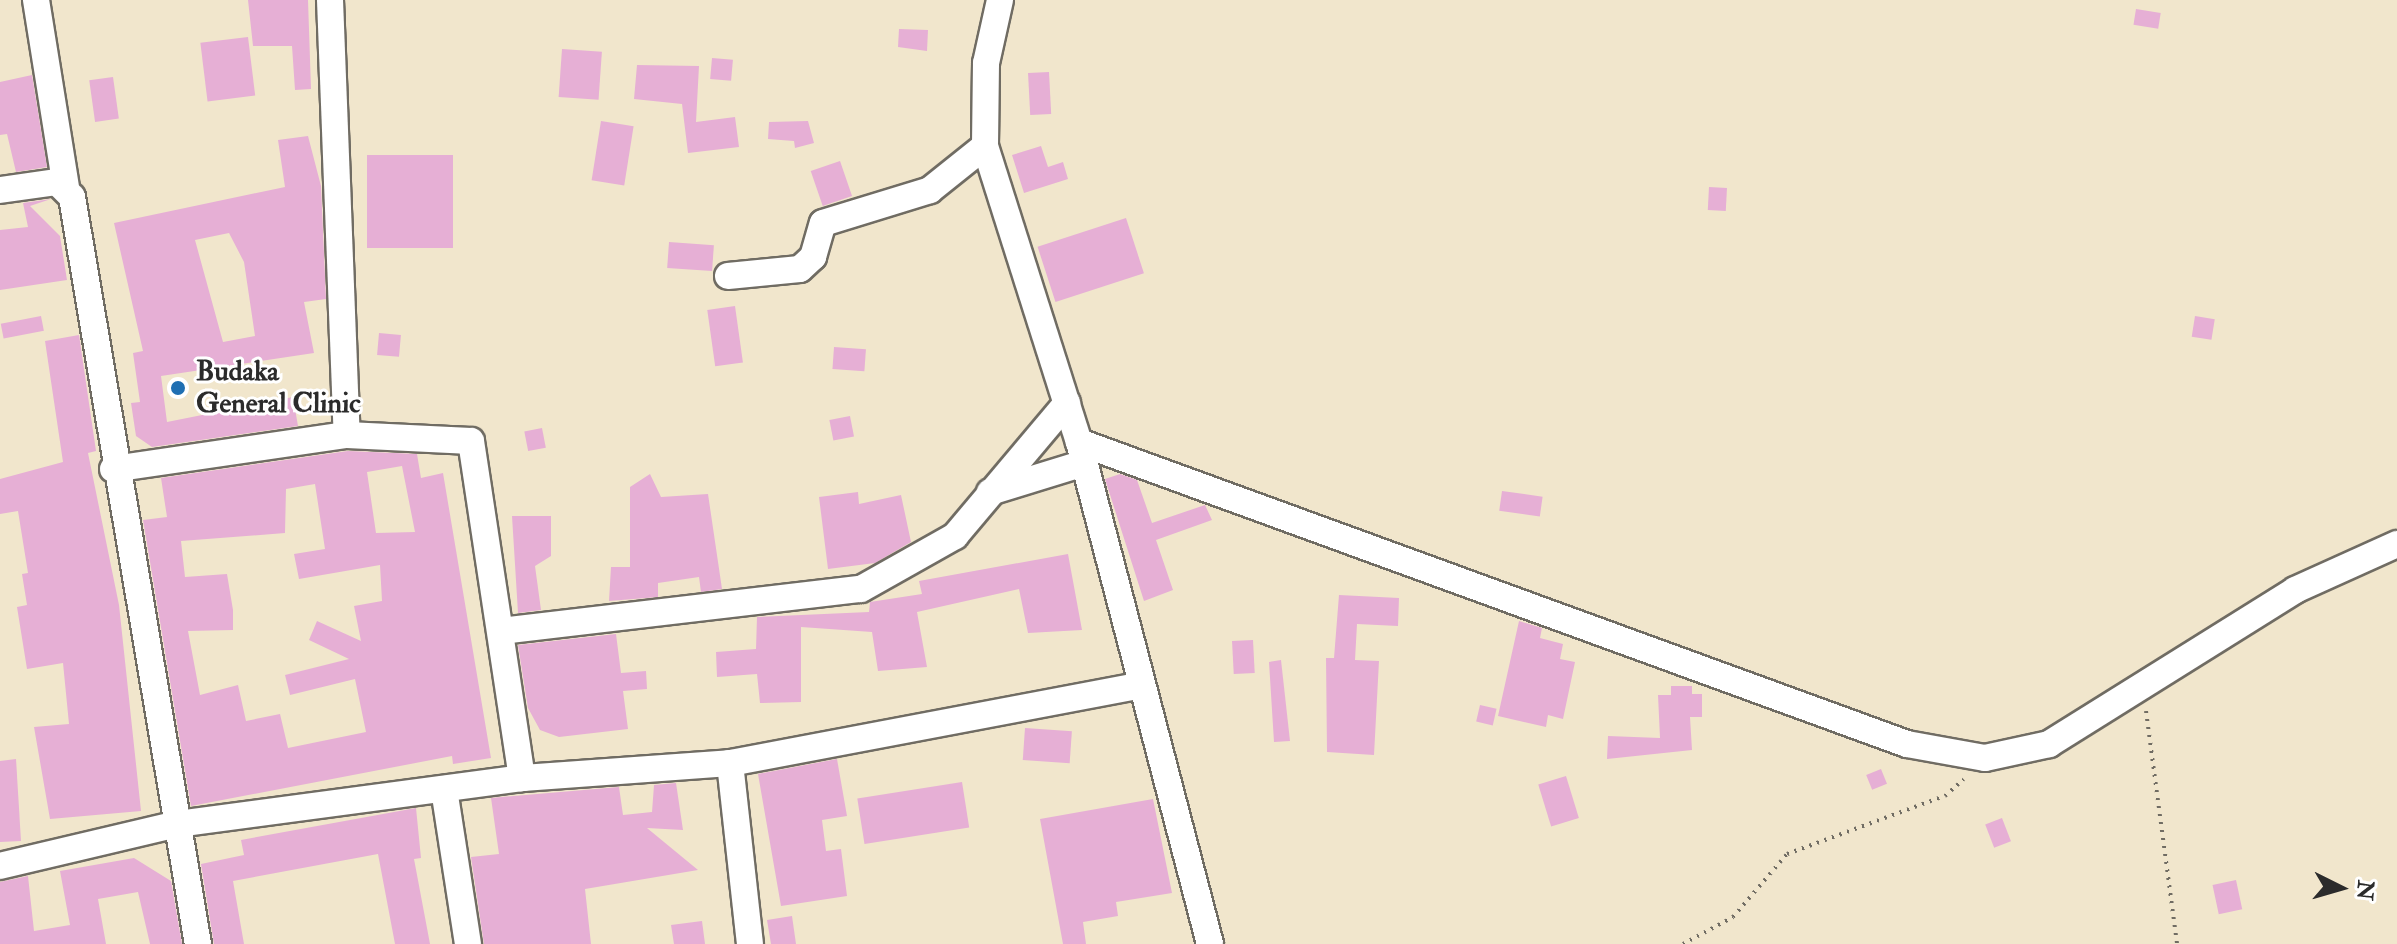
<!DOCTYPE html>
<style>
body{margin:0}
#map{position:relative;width:2397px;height:944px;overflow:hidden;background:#f1e6cc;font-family:"IM FELL Double Pica",serif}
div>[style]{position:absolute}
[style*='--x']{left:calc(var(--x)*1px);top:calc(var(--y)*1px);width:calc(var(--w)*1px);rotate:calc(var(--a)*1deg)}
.building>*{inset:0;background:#e6afd5;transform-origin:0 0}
.path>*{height:4px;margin-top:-2px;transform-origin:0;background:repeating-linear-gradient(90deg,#706c63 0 2px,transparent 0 8px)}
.roads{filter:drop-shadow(2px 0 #706c63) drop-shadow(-2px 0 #706c63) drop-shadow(0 2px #706c63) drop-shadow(0 -2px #706c63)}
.minor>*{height:26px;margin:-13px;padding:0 13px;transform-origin:13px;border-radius:13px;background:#fff}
.dots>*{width:22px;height:22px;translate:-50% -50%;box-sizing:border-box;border:4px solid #fff;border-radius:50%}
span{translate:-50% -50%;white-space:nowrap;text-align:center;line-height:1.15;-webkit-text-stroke:6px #fff;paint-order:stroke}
.poi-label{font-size:28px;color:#2b2b2b;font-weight:700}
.left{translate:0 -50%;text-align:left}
.north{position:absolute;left:2301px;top:848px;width:80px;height:80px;-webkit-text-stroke:6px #fff;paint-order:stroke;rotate:95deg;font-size:22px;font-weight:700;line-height:32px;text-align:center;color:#2b2b2b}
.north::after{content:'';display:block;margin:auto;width:28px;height:36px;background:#2b2b2b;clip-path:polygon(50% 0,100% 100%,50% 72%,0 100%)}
</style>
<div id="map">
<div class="building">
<div style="clip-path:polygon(248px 0,308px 0,311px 89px,295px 90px,292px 46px,253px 46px)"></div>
<div style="left:2136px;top:9px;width:25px;height:16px;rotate:9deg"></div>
<div style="clip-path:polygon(899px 29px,928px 30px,927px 51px,898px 47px)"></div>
<div style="left:248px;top:37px;width:59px;height:48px;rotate:83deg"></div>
<div style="left:562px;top:49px;width:40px;height:48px;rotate:4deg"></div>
<div style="left:712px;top:58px;width:21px;height:21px;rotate:5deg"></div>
<div style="clip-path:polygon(637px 65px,699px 66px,696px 122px,735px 117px,739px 147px,688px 153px,682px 104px,634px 99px)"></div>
<div style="left:1049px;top:72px;width:42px;height:21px;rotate:87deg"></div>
<div style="clip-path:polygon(32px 75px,47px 167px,16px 172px,7px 134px,0 135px,0 82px)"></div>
<div style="left:113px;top:77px;width:42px;height:24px;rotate:82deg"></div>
<div style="left:601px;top:121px;width:33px;height:60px;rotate:9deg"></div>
<div style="clip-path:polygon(808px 121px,814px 143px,795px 148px,794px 141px,768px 139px,769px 122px)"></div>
<div style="clip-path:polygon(evenodd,308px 136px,321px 186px,326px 299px,304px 302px,314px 353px,161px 376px,167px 422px,293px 397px,298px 426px,152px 447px,136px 436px,131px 403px,140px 402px,133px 353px,143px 351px,114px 223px,285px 187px,278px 140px,308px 136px,229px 233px,244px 262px,255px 336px,223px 342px,195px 240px,229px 233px)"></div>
<div style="clip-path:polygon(1041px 146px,1048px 167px,1063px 162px,1068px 179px,1024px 193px,1012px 155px)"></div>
<div style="left:453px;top:155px;width:93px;height:86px;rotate:90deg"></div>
<div style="left:840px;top:161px;width:37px;height:31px;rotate:71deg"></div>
<div style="left:1709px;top:187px;width:18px;height:23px;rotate:3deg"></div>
<div style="clip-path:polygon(51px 199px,30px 206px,60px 236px,67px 280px,0 290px,0 230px,28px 227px,23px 203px)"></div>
<div style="left:1126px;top:218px;width:58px;height:93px;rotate:72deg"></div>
<div style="left:669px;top:242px;width:45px;height:26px;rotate:4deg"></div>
<div style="left:735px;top:306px;width:57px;height:28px;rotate:82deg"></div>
<div style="left:41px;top:316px;width:15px;height:41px;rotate:79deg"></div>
<div style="left:2195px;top:316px;width:20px;height:21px;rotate:9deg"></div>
<div style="left:379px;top:333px;width:22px;height:22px;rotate:5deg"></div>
<div style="clip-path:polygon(79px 335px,96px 451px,88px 453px,119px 605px,141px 811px,50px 819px,34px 727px,69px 724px,63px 663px,27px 669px,17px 607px,27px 605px,22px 574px,28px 573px,18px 511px,0 514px,0 479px,63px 462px,45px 341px)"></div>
<div style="left:834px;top:347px;width:32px;height:22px;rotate:4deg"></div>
<div style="left:850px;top:416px;width:21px;height:21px;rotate:79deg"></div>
<div style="left:542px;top:428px;width:20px;height:18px;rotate:79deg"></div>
<div style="clip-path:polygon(evenodd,348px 451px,417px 454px,421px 478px,443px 473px,491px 758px,453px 764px,452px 756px,191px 806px,143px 520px,167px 517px,161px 478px,348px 451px,402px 466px,415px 532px,376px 533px,367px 472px,402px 466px,348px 451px,315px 484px,325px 549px,294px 554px,299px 579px,380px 565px,382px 601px,354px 606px,361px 641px,317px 621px,309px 640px,349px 659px,285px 675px,290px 695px,355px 679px,366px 732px,288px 748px,280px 714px,246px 721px,238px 685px,200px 695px,188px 631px,233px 630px,233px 610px,227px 574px,185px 577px,181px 541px,285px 533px,286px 489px,315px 484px)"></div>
<div style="clip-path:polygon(650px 474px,661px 497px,708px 494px,722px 589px,701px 592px,699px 577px,658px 583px,658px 597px,609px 601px,611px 567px,630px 567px,630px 487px)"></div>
<div style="clip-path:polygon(1120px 474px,1137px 480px,1152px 523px,1205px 505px,1212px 520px,1156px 540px,1173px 590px,1144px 601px,1105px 479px)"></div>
<div style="left:1502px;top:491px;width:41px;height:20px;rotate:8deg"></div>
<div style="clip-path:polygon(858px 492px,859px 504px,901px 495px,911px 542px,875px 563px,828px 569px,819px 497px)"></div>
<div style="clip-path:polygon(512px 516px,551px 516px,551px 556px,535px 566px,541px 610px,518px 613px)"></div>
<div style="clip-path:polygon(1068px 554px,1082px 630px,1028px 633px,1019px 589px,917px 612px,927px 667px,878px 671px,872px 632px,801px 627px,801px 702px,760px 703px,757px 674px,717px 677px,716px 652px,756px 649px,757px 617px,869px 612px,870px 602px,922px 594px,919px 581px)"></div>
<div style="clip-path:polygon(1339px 595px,1399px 598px,1398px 626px,1357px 624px,1355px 660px,1379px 661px,1374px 755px,1327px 752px,1326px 658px,1334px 658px)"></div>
<div style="clip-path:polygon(1519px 621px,1542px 628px,1540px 638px,1563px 644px,1560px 659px,1575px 662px,1563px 719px,1548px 715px,1546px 727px,1498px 716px)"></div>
<div style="clip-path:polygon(616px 634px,621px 673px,646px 671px,647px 689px,623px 691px,628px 729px,559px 737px,540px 730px,528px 708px,518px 645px)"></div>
<div style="left:1253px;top:640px;width:33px;height:21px;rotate:87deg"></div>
<div style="clip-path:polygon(1281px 660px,1290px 741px,1274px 742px,1269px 662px)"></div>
<div style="clip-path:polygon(1671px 686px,1692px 686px,1692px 694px,1702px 694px,1702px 717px,1690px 717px,1692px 750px,1607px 759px,1608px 736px,1660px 738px,1658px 695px,1671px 695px)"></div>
<div style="left:1480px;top:705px;width:17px;height:17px;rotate:13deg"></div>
<div style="left:1025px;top:728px;width:47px;height:32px;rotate:4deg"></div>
<div style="clip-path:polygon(16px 759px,21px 841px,0 842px,0 761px)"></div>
<div style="clip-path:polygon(837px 759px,847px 816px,822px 820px,826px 851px,841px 849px,847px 896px,781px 906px,758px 774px)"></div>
<div style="left:1881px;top:769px;width:16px;height:16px;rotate:68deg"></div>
<div style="left:1566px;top:776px;width:44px;height:29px;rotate:73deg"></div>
<div style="left:962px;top:782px;width:46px;height:106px;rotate:81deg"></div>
<div style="clip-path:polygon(676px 783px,683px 830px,647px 828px,698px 870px,585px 889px,591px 944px,484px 944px,471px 857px,499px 854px,491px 798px,619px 787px,623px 815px,652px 812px,654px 785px)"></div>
<div style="clip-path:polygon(1153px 799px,1172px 893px,1116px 902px,1118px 916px,1083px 922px,1086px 944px,1063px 944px,1040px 819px)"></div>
<div style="clip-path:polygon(416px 808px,421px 858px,414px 859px,430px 944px,395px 944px,378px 854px,233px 881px,244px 944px,214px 944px,201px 864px,244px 855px,241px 840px)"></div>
<div style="left:2002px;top:818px;width:25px;height:18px;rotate:69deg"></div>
<div style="clip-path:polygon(134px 858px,171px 881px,182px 944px,150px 944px,138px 892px,98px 899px,106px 944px,0 944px,0 882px,28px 876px,34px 931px,70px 925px,60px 871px)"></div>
<div style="left:2236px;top:880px;width:30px;height:24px;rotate:78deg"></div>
<div style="clip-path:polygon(792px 916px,796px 944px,771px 944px,767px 920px)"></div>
<div style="clip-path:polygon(702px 921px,705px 944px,674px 944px,671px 925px)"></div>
</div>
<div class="path">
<div style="--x:2146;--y:711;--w:235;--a:82.4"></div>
<div style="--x:1683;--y:944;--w:57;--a:-28.4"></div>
<div style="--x:1733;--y:917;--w:83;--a:-49.4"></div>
<div style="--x:1787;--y:854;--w:168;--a:-20.2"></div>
<div style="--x:1945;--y:796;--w:25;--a:-42"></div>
</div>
<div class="roads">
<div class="minor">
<div style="--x:36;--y:0;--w:189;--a:80.9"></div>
<div style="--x:330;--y:0;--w:435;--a:87.8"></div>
<div style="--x:1000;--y:0;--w:65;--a:102.5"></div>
<div style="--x:986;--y:63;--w:83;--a:90.7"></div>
<div style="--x:985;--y:146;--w:311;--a:72.4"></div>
<div style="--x:1079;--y:442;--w:519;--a:75.37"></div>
<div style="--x:0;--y:190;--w:58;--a:-8"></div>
<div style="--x:57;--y:182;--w:21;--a:45"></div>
<div style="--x:72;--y:197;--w:758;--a:80.43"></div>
<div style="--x:728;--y:276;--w:72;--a:-5.6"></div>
<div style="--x:800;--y:269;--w:18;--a:-43"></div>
<div style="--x:813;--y:257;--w:35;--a:-74"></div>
<div style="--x:823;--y:223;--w:112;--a:-17.1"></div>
<div style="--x:930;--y:190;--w:70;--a:-38.7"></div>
<div style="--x:1079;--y:442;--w:881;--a:20.04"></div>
<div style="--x:1907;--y:744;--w:79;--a:10.2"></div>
<div style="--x:1985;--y:758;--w:66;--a:-12.3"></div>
<div style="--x:2049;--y:744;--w:290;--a:-32"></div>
<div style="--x:2295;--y:590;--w:112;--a:-24.3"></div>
<div style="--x:113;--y:469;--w:236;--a:-8.3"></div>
<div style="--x:347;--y:435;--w:124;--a:2.8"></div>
<div style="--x:471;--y:441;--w:341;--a:81.4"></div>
<div style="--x:990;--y:492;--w:98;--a:-17.1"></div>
<div style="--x:501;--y:631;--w:362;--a:-6.7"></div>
<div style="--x:861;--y:589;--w:108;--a:-29.4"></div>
<div style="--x:955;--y:536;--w:174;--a:-49.9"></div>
<div style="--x:730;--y:763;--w:182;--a:83.7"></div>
<div style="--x:444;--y:789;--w:157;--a:81.2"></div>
<div style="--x:0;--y:866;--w:183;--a:-13.3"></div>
<div style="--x:178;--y:824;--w:347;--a:-7.6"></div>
<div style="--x:522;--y:778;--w:209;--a:-4.1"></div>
<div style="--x:730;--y:763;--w:415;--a:-10.7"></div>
</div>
</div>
<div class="dots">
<div style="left:178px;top:388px;background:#1f6fb2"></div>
</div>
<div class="poi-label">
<span class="left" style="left:196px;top:388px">Budaka<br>General Clinic</span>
</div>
<div class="north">N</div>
</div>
